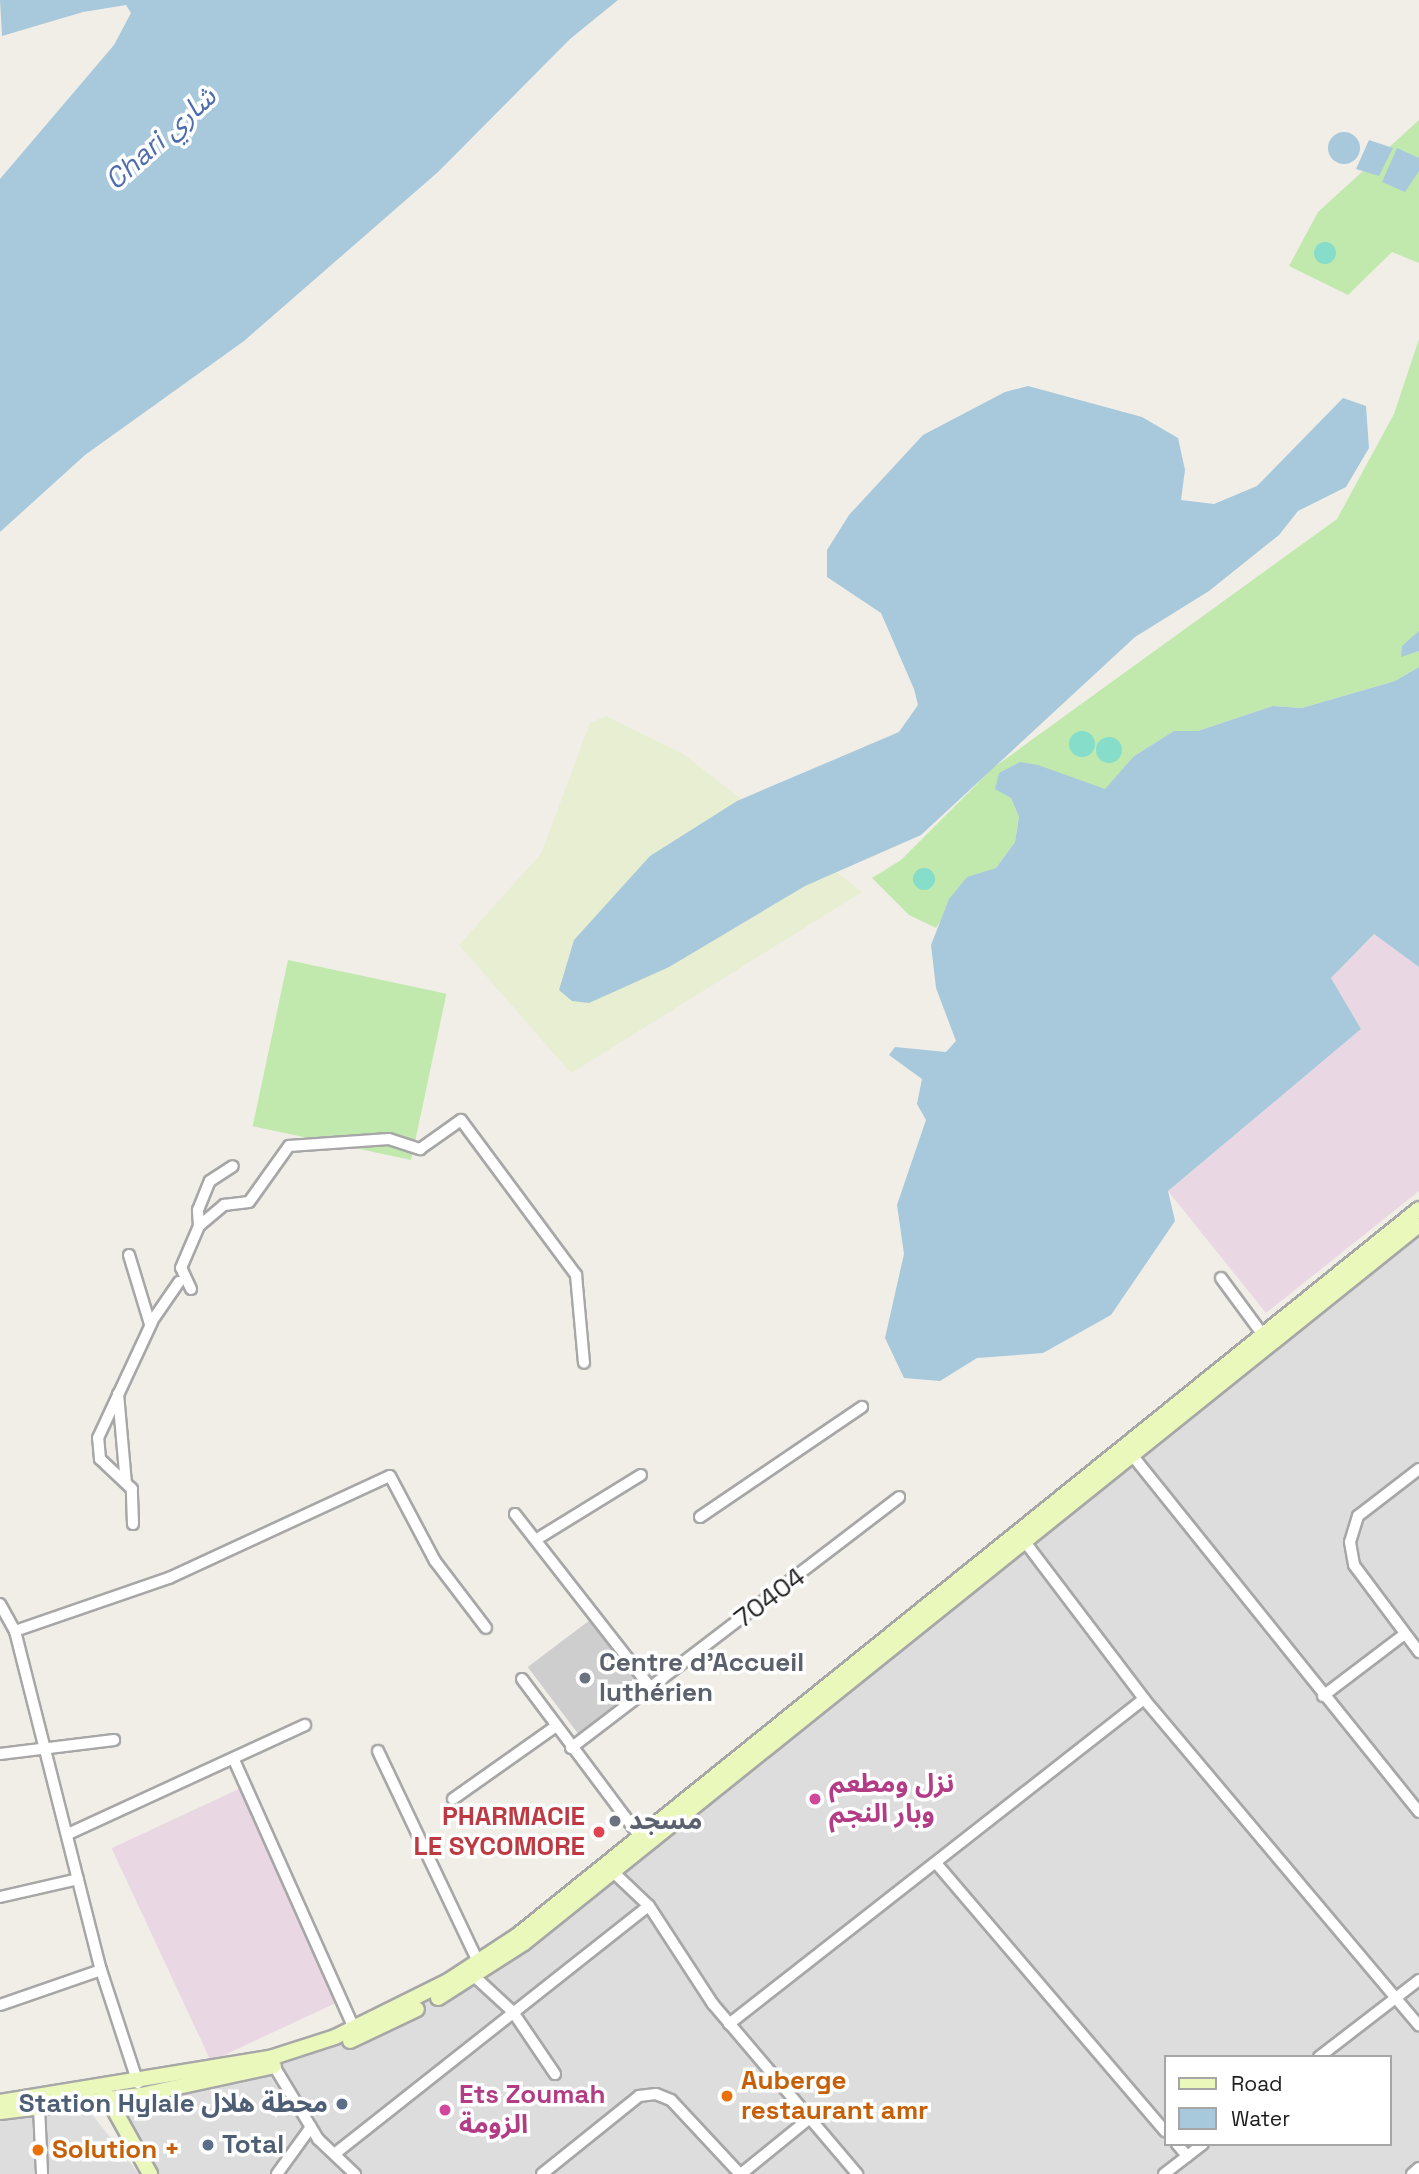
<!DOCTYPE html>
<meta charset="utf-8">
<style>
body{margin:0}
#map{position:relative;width:1419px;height:2174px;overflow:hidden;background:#f0eee6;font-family:"Space Grotesk","Noto Sans Arabic",sans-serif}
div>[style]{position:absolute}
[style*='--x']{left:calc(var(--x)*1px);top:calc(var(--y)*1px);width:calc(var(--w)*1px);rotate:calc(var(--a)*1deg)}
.residential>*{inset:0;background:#dedddd}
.industrial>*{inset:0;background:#e9d8e3;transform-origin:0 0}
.religious>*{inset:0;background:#cecece;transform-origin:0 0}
.farmland>*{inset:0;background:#e7eed2}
.grass>*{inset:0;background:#c1e9ae;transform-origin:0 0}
.pitch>*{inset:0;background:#86ddca}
.round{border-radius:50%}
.water>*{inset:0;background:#a8c8dc}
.roads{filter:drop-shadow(2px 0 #a7a7a7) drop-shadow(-2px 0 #a7a7a7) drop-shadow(0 2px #a7a7a7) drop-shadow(0 -2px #a7a7a7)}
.street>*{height:10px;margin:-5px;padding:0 5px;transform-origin:5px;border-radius:5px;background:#fff}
.secondary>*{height:14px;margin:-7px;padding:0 7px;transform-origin:7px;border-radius:7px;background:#ebf8bc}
.dots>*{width:19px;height:19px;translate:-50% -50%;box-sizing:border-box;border:4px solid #fff;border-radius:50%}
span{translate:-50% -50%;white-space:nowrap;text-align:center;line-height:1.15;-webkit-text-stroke:7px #fff;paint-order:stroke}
.street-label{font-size:26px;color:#202020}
.worship-label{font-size:26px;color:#5b616d;font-weight:700}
.left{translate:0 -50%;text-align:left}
.hotel-label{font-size:26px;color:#b23c85;font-weight:700}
.health-label{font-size:26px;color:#be3a42;font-weight:700}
.right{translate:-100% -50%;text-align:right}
.food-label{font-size:26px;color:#c56008;font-weight:700}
.service-label{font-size:26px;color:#4e5e75;font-weight:700}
.water-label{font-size:28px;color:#4e6dae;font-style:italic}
.legend{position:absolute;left:1164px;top:2055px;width:228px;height:91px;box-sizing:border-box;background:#fff;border:2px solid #a6a6a6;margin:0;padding:9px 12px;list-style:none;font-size:21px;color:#202020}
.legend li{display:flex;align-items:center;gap:14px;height:35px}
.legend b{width:35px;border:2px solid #a6a6a6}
</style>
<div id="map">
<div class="residential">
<div style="clip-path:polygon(evenodd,1419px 1227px,1419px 2174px,159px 2174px,101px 2104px,377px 2035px,1419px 1227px,1165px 2057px,1389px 2057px,1389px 2144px,1165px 2144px,1165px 2057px)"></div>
<div style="clip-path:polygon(87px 2108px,139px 2174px,0 2174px,0 2119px)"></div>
</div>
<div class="industrial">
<div style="clip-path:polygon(1374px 934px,1419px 967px,1419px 1191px,1266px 1313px,1168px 1191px,1361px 1029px,1331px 978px)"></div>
<div style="left:243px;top:1787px;width:235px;height:145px;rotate:65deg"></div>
</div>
<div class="religious">
<div style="left:590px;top:1620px;width:86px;height:78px;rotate:53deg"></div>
</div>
<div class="farmland">
<div style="clip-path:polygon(606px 716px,683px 754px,862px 892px,571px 1073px,459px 945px,541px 854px,590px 723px)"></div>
</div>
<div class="grass">
<div style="clip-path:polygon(1419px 120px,1419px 263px,1392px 252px,1348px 295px,1289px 266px,1318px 212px)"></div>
<div style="clip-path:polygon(1419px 339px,1419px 631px,1401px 656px,1419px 651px,1419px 667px,1395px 681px,1302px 708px,1273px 706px,1198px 731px,1174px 731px,1134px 756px,1105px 790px,1020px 762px,1011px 798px,1019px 817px,1015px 842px,996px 868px,967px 878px,936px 928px,909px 915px,872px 878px,901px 860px,993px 768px,1337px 519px,1394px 414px)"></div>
<div style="left:288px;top:960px;width:162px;height:170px;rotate:12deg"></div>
</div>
<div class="pitch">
<div class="round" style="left:1314px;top:242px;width:22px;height:22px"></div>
<div class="round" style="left:1069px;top:731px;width:26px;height:26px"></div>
<div class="round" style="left:1096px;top:737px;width:26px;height:26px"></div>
<div class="round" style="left:913px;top:868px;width:22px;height:22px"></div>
</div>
<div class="water">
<div style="clip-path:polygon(0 0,618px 0,570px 39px,438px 172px,244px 341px,85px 455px,0 532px,0 179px,114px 45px,131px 13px,126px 5px,83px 12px,2px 36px)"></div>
<div class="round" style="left:1328px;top:132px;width:32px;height:32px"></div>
<div style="clip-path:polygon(1369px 140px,1393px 148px,1379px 176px,1356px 169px)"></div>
<div style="clip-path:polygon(1397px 148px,1419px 158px,1419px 171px,1405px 192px,1382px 182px)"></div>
<div style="clip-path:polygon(1028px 386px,1142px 417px,1178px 438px,1185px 470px,1181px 500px,1214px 504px,1257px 486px,1343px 398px,1366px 406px,1369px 448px,1346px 487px,1298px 511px,1279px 535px,1209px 591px,1135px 637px,921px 835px,805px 886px,669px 967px,589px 1003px,572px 1001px,559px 990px,574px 940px,650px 856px,737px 801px,899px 732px,918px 705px,914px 689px,881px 613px,827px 577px,827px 550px,849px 515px,923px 435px,1005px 392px)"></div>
<div style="clip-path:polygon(1419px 631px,1419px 651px,1401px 657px,1402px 646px)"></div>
<div style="clip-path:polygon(1419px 667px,1419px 967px,1374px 934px,1331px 978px,1361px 1029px,1168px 1191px,1175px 1221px,1111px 1315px,1043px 1353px,977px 1358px,940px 1381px,904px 1378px,885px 1338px,904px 1254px,897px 1205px,926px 1120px,917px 1104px,922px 1079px,889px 1055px,895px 1047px,946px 1052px,956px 1041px,936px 988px,931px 945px,949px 899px,967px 877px,996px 868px,1015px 842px,1019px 817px,1011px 798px,995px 789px,999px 773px,1020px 762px,1038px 765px,1105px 789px,1134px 756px,1174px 731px,1198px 731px,1273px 706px,1302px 708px,1395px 681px)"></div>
</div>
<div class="roads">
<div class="street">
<div style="--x:199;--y:1226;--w:33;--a:-40"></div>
<div style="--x:224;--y:1205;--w:25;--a:-7"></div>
<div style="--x:249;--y:1202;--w:69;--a:-54.5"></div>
<div style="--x:289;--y:1146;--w:100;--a:-4"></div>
<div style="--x:389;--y:1139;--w:33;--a:18"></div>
<div style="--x:420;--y:1149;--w:50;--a:-35.3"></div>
<div style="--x:461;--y:1120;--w:193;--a:53.4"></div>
<div style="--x:576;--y:1275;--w:88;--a:84.8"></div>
<div style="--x:129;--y:1255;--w:72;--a:73.1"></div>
<div style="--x:150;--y:1324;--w:51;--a:-55.4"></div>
<div style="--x:1221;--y:1278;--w:71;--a:53.6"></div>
<div style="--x:191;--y:1289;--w:23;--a:-115"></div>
<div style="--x:181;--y:1268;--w:46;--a:-66.8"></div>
<div style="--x:199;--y:1226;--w:16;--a:-94"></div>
<div style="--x:198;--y:1210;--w:31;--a:-68"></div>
<div style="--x:210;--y:1181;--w:27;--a:-33"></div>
<div style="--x:118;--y:1394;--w:89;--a:84.9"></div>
<div style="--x:1132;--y:1455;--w:458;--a:51.2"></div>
<div style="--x:1419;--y:1469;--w:77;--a:142.4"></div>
<div style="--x:1358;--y:1516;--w:27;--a:107"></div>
<div style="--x:1350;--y:1542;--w:23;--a:80"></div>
<div style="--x:1354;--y:1565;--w:109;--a:53.2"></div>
<div style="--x:515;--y:1514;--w:219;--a:52"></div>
<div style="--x:700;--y:1517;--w:196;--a:-34.2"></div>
<div style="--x:133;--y:1524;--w:35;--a:-92"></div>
<div style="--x:132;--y:1489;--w:44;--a:-136.8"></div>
<div style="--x:100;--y:1459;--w:21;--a:-95"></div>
<div style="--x:98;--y:1438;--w:128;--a:-65"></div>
<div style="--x:1022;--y:1538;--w:202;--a:52.8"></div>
<div style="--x:1144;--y:1699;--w:427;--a:49.9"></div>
<div style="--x:537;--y:1539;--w:122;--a:-31.6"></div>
<div style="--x:0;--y:1604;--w:31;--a:61"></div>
<div style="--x:15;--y:1631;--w:350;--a:75.8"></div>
<div style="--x:101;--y:1970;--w:119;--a:71.9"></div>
<div style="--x:15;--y:1631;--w:163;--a:-19"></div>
<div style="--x:169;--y:1578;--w:243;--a:-24.8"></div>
<div style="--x:390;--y:1476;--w:96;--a:62.1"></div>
<div style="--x:435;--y:1561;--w:84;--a:52.7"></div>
<div style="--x:522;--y:1679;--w:197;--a:53.2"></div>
<div style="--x:1323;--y:1696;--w:99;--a:-37.2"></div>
<div style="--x:571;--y:1748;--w:413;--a:-37.4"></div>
<div style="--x:378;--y:1751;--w:233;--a:64.6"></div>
<div style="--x:0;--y:1754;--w:115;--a:-7"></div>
<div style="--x:234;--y:1760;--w:294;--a:65.9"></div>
<div style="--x:453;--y:1799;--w:126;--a:-35.3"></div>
<div style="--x:68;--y:1834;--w:261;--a:-24.7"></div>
<div style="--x:936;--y:1863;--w:353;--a:49.5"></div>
<div style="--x:609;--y:1868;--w:55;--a:43.5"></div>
<div style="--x:649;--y:1906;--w:117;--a:56.9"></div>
<div style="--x:713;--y:2004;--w:223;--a:49.7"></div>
<div style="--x:0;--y:1897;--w:80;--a:-13"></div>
<div style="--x:474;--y:1976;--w:53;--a:42.7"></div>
<div style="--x:513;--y:2012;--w:75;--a:55.9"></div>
<div style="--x:0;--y:2005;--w:107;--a:-19.1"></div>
<div style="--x:729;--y:2024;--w:527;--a:-38.07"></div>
<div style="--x:1319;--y:2057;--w:126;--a:-37.6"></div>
<div style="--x:271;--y:2061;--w:91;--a:58.9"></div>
<div style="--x:318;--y:2139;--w:51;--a:43.4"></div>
<div style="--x:39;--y:2107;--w:67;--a:87.4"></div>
<div style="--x:1177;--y:2144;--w:16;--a:50"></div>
<div style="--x:337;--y:2152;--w:397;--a:-38.3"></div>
<div style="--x:277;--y:2174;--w:58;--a:-54.1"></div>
<div style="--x:542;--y:2174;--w:124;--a:-38.8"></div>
<div style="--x:639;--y:2096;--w:17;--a:-7"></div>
<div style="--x:656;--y:2094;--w:16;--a:22"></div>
<div style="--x:671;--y:2100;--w:101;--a:47"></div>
<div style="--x:741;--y:2174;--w:89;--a:-39.1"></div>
<div style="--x:1164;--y:2174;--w:49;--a:-37.6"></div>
<div style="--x:1412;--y:2174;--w:9;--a:-41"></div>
</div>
<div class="secondary">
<div style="--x:438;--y:1998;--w:102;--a:-32.6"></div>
<div style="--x:524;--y:1943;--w:1147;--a:-38.74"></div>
<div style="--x:350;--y:2041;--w:74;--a:-25.5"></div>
<div style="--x:105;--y:2093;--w:93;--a:60.9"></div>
<div style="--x:0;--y:2102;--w:274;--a:-9.3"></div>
<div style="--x:270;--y:2058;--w:68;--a:-17.9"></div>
<div style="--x:335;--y:2037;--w:126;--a:-26.4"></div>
<div style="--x:448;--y:1981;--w:84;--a:-33.3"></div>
<div style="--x:518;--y:1935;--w:1157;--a:-38.86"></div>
<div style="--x:0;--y:2112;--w:142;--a:-6.9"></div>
<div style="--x:141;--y:2095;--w:136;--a:-12.3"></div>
</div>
</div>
<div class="dots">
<div style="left:585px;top:1678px;background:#6b7280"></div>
<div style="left:815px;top:1799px;background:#d1479c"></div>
<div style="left:615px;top:1821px;background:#6b7280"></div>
<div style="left:599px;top:1832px;background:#e0444e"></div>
<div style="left:727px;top:2096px;background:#e8710a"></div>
<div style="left:342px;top:2104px;background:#5c6f8a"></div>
<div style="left:445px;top:2110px;background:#d1479c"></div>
<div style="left:208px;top:2145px;background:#5c6f8a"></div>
<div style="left:38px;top:2150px;background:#e8710a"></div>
</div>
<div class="street-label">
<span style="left:770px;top:1598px;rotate:-37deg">70404</span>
</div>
<div class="worship-label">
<span class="left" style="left:599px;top:1678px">Centre d'Accueil<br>luthérien</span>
<span class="left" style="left:629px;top:1821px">مسجد</span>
</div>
<div class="hotel-label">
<span class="left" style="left:829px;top:1799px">نزل ومطعم<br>وبار النجم</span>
<span class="left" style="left:459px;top:2110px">Ets Zoumah<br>الزومة</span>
</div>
<div class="health-label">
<span class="right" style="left:585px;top:1832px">PHARMACIE<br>LE SYCOMORE</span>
</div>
<div class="food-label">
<span class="left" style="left:741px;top:2096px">Auberge<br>restaurant amr</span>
<span class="left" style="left:52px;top:2150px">Solution +</span>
</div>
<div class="service-label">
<span class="right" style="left:328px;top:2104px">Station Hylale محطة هلال</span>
<span class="left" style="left:222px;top:2145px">Total</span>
</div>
<div class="water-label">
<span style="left:160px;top:138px;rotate:-42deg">Chari شاري</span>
</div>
<ul class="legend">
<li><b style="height:9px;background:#ebf8bc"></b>Road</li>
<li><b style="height:19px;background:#a8c8dc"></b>Water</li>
</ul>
</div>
